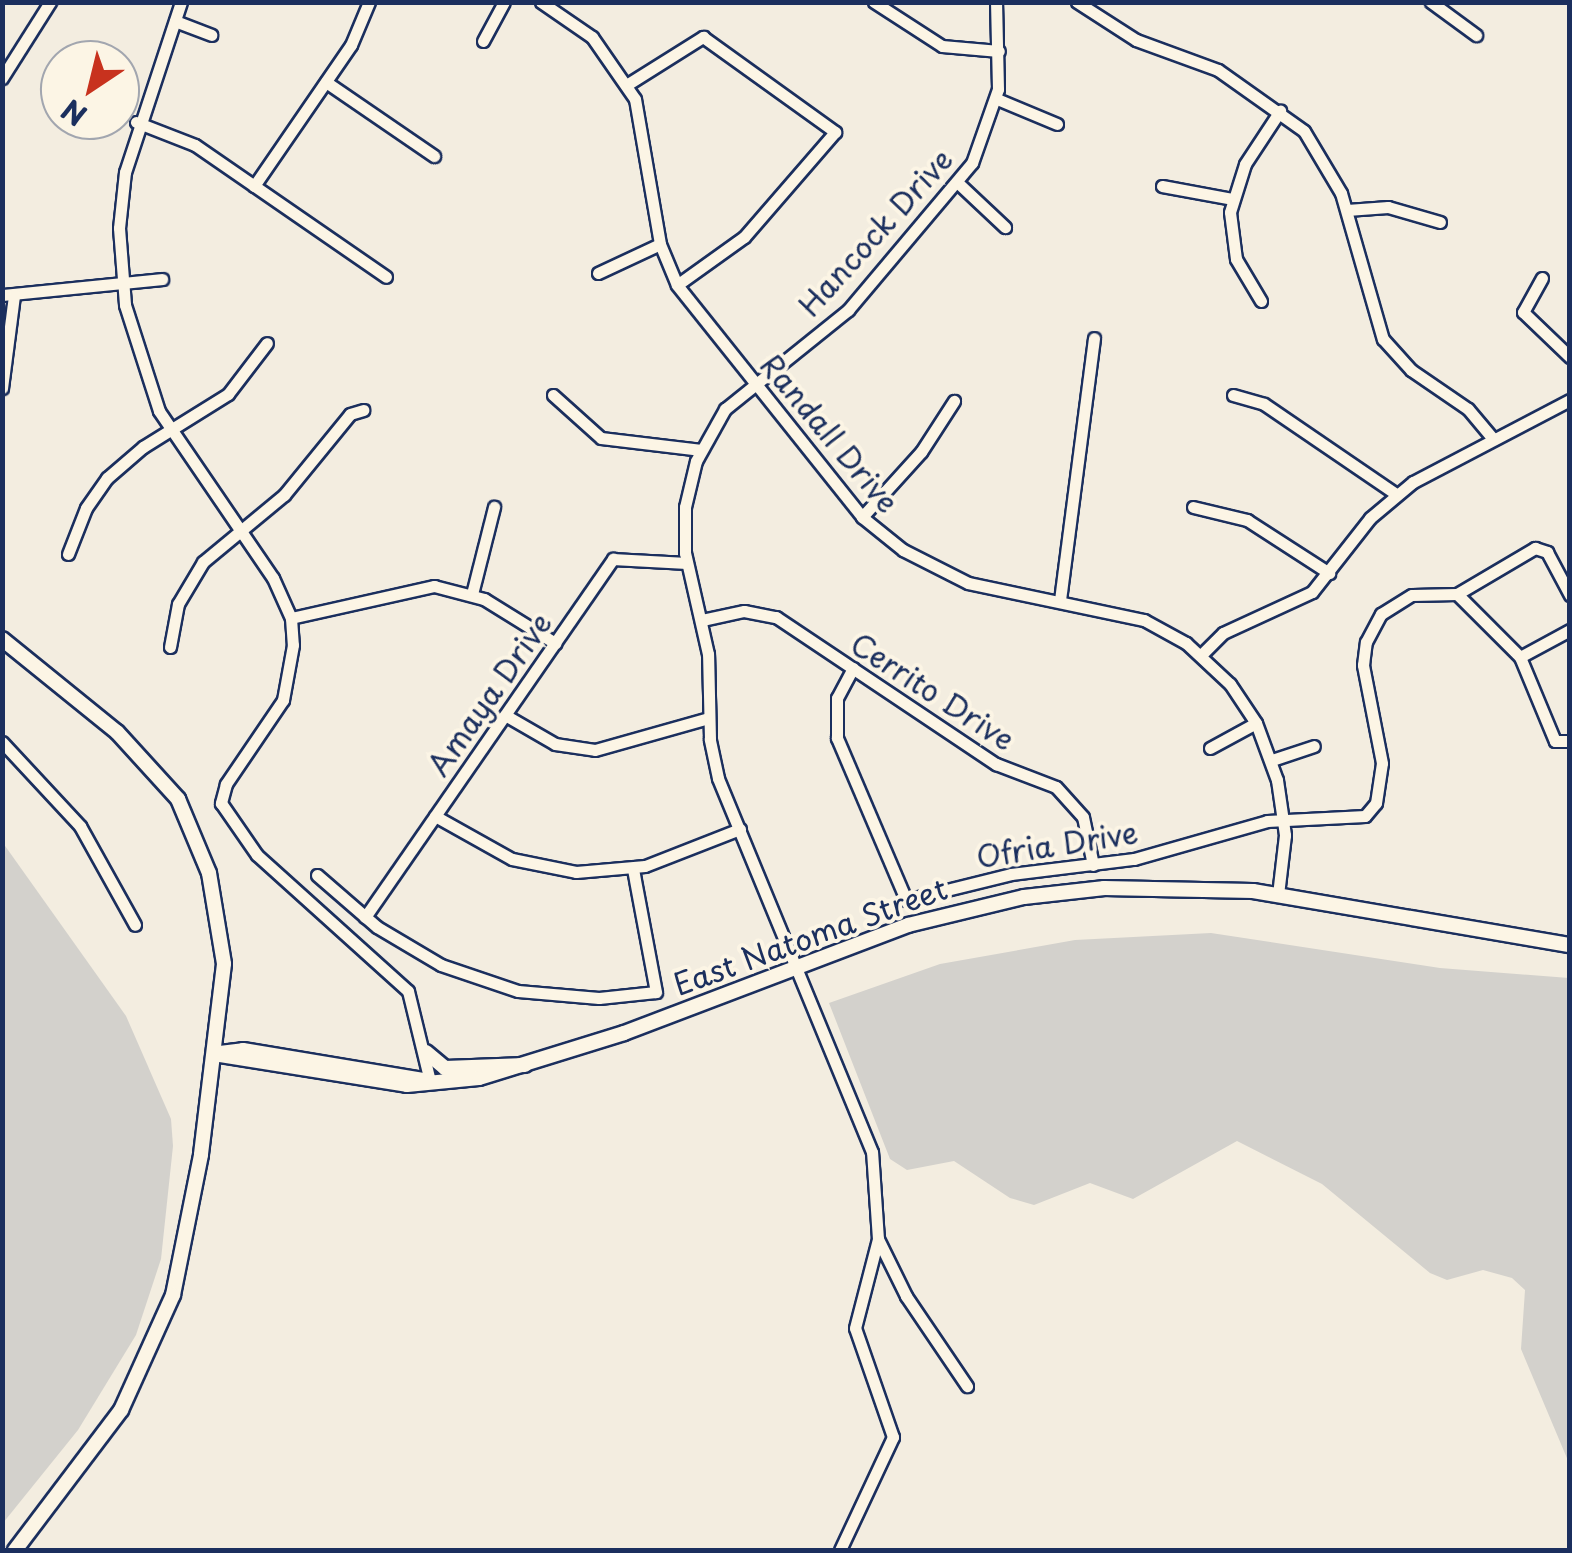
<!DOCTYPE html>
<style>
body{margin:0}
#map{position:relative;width:1572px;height:1553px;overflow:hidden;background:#f3ede0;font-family:"Playpen Sans",sans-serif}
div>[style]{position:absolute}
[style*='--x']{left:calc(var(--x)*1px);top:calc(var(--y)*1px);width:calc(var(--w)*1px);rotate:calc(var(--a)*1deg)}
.green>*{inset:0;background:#d3d1cc}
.roads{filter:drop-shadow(2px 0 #1b2f5e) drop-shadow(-2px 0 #1b2f5e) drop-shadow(0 2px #1b2f5e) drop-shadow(0 -2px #1b2f5e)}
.minor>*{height:11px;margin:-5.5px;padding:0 5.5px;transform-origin:5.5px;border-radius:5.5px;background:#fcf5e5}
.major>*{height:14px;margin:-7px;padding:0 7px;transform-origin:7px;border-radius:7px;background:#fcf5e5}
span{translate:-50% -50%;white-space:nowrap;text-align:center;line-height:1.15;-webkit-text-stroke:8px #fcf5e5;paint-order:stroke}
.street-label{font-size:30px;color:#1b2f5e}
.frame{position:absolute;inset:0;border:5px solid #1b2f5e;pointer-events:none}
.north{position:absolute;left:40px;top:40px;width:100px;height:100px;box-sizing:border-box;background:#fcf5e5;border:2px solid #a2a6af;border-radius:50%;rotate:215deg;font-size:28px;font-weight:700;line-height:40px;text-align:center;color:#1b2f5e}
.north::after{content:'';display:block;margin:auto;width:35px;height:45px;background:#c8321e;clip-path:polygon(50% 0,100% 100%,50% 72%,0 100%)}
</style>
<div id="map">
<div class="green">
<div style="clip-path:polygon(3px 843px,126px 1016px,171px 1119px,173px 1146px,161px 1259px,136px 1335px,78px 1430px,3px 1523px)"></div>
<div style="clip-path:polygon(1211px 933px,1440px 968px,1569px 978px,1569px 1463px,1521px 1349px,1525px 1290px,1512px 1278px,1483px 1270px,1447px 1280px,1430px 1273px,1322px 1184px,1237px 1141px,1133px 1199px,1090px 1183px,1034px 1205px,1010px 1198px,954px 1161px,907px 1170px,890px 1159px,829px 1003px,940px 964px,1075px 940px)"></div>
</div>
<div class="roads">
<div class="minor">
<div style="--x:181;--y:2;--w:179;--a:108.2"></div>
<div style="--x:125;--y:172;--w:56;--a:96.1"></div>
<div style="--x:119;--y:228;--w:77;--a:85.5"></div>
<div style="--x:125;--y:305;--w:111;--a:72.2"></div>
<div style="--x:159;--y:411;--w:202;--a:55.7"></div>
<div style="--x:273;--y:578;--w:44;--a:65.8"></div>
<div style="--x:291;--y:618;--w:27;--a:86"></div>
<div style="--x:293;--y:645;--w:56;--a:100.3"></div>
<div style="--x:283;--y:700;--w:102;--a:124.2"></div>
<div style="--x:226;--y:784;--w:20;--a:105"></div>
<div style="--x:221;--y:803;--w:63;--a:55.3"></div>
<div style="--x:257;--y:855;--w:203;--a:42"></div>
<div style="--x:408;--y:991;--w:93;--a:76.3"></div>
<div style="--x:541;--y:2;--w:62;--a:34.5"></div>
<div style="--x:592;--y:37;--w:75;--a:55.3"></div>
<div style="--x:635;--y:99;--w:147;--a:80.2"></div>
<div style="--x:660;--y:244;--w:44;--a:67.5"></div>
<div style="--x:677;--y:285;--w:297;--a:51.4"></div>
<div style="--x:862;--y:517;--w:53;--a:38.8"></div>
<div style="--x:903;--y:550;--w:73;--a:26.9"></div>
<div style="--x:968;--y:583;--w:180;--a:11.9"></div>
<div style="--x:1144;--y:620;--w:48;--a:28.7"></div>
<div style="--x:1186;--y:643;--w:60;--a:43"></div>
<div style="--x:1230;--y:684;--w:47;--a:56.3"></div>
<div style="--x:1256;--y:723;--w:61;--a:69.8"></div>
<div style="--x:1277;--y:780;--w:56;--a:81.7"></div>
<div style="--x:1285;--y:835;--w:60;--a:96.7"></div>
<div style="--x:874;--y:2;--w:81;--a:32.9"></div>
<div style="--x:942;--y:46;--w:57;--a:5"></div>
<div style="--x:1077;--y:2;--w:70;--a:32.8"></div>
<div style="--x:1136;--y:40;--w:87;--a:20.1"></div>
<div style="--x:1218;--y:70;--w:105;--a:35.3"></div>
<div style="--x:1304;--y:131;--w:72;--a:59.2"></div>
<div style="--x:1341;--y:193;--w:152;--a:74"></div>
<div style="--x:1383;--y:339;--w:42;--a:47.9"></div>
<div style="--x:1411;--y:370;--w:69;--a:34.4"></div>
<div style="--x:1468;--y:409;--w:39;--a:50"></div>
<div style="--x:1431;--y:2;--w:56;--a:36.3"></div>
<div style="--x:175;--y:21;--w:39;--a:21"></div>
<div style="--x:483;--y:41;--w:44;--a:-61.7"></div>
<div style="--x:2;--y:78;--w:90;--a:-57.7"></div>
<div style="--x:326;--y:82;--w:131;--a:34.4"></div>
<div style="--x:628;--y:84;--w:89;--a:-32.1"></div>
<div style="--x:703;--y:37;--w:163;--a:35.7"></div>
<div style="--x:835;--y:132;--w:139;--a:130.9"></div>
<div style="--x:744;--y:237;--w:82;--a:144.4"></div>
<div style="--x:997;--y:99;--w:65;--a:22.6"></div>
<div style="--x:136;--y:122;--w:63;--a:21.3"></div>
<div style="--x:195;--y:145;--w:232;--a:34.6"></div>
<div style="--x:957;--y:182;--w:66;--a:43.2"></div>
<div style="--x:254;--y:186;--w:171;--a:-55.5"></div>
<div style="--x:351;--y:45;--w:47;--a:-67.3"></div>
<div style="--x:1162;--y:186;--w:71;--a:10.5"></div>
<div style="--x:1347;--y:210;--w:41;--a:-4.2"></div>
<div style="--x:1388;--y:207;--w:54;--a:16.1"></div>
<div style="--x:598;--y:273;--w:68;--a:-25.1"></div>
<div style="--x:1542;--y:278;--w:39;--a:119"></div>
<div style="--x:1523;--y:312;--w:65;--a:43.8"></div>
<div style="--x:2;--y:295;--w:161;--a:-5.7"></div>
<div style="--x:1261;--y:301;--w:49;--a:-120.8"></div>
<div style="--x:1236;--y:259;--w:47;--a:-97.3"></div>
<div style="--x:1230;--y:212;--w:50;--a:-72.6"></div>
<div style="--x:1245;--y:164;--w:64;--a:-56.6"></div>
<div style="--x:2;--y:388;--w:94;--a:-82.6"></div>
<div style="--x:553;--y:395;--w:64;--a:41.9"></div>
<div style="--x:601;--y:438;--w:101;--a:6.8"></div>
<div style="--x:1233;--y:395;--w:32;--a:16"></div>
<div style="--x:1264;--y:404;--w:160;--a:34.3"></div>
<div style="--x:1193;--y:507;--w:56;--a:13.5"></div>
<div style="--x:1247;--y:520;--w:98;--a:32.9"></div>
<div style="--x:862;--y:517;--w:88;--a:-47.8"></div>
<div style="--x:921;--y:452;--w:61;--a:-57.1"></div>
<div style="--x:68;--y:554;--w:49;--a:-68.6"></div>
<div style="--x:86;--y:508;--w:37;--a:-55"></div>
<div style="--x:107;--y:478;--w:48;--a:-40.7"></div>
<div style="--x:143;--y:447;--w:100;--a:-31.9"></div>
<div style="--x:228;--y:394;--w:64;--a:-52.6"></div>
<div style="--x:472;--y:594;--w:90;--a:-75.8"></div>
<div style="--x:1457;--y:594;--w:91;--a:-30.5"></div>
<div style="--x:1535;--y:548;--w:13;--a:18"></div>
<div style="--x:1547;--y:552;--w:49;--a:61.9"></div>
<div style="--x:1060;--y:600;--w:264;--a:-82.6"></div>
<div style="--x:291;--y:618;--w:147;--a:-12.6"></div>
<div style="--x:434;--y:586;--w:52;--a:14.6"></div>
<div style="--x:484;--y:599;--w:84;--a:31.8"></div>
<div style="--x:702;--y:620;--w:43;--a:-12.1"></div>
<div style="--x:744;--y:611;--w:33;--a:11"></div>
<div style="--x:776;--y:617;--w:265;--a:33.8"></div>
<div style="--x:996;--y:764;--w:64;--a:21"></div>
<div style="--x:1056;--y:787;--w:40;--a:48"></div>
<div style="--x:1083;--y:817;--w:49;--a:78.2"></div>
<div style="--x:170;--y:647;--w:44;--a:-79.5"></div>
<div style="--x:178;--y:604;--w:49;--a:-59.2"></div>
<div style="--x:203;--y:562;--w:105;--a:-39.6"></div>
<div style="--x:284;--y:495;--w:104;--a:-50.8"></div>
<div style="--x:350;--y:414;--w:14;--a:-17"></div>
<div style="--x:1201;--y:655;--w:31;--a:-45"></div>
<div style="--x:1223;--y:633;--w:98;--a:-24.7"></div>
<div style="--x:1312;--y:592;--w:94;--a:-51.9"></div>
<div style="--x:1370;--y:518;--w:56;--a:-39.9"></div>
<div style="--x:1413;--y:482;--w:177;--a:-27.6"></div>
<div style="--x:1520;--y:657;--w:91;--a:67.4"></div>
<div style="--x:1555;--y:741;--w:15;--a:0"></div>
<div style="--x:1520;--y:657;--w:57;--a:-28.4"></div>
<div style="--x:853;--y:668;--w:34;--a:118"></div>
<div style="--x:837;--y:698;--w:40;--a:90"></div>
<div style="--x:837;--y:738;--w:176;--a:66.9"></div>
<div style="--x:906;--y:900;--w:108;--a:-13.9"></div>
<div style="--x:1011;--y:874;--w:124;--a:-7"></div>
<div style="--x:1134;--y:859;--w:138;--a:-15.9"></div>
<div style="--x:1267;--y:821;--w:98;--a:-2.9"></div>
<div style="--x:1365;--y:816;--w:17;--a:-50"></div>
<div style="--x:1376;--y:803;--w:40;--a:-81.5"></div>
<div style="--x:1382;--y:763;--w:100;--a:-101"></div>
<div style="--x:1363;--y:665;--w:23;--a:-83"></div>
<div style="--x:1366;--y:642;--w:32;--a:-62"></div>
<div style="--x:1381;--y:614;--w:36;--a:-32"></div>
<div style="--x:1412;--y:595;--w:45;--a:-1.3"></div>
<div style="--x:1457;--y:594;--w:89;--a:45"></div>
<div style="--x:505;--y:715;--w:58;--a:30.1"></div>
<div style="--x:555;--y:744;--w:40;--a:8.5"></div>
<div style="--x:595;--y:750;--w:118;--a:-15.7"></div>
<div style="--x:2;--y:742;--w:115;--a:47.1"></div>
<div style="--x:80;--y:826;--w:113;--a:60.9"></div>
<div style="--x:1210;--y:748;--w:52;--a:-28.5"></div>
<div style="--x:1272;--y:760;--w:44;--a:-18.4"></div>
<div style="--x:435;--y:816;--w:88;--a:29.2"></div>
<div style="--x:512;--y:859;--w:65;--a:11.5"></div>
<div style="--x:576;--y:872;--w:69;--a:-5"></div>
<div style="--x:645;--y:866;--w:102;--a:-21.3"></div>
<div style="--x:317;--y:875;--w:79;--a:40.9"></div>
<div style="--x:377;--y:927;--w:74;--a:30.7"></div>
<div style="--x:441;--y:965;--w:81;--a:18.7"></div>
<div style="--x:518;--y:991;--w:81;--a:4.9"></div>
<div style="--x:599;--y:998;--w:57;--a:-6"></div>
<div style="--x:656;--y:992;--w:125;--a:-100.6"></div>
<div style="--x:365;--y:917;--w:436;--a:-55.3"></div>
<div style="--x:613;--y:559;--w:73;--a:3.1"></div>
<div style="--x:878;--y:1239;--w:64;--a:63.8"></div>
<div style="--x:906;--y:1296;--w:109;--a:55.9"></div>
<div style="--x:840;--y:1550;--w:125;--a:-64.9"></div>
<div style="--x:893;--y:1437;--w:115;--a:-109.2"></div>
<div style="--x:855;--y:1328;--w:92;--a:-75.5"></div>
<div style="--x:878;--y:1239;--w:87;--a:-93.9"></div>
<div style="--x:872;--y:1152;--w:404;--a:-112.4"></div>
<div style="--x:718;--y:778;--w:40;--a:-102"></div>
<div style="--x:710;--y:739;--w:85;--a:-91.3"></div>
<div style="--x:708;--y:654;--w:104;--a:-102.8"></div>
<div style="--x:685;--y:553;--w:46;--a:-90"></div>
<div style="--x:685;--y:507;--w:47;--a:-76.6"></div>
<div style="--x:696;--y:461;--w:60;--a:-60.9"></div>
<div style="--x:725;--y:409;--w:158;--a:-38.8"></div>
<div style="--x:848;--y:310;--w:192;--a:-49.9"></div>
<div style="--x:972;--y:163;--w:78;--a:-70.6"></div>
<div style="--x:998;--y:89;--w:87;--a:-91.3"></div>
</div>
<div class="major">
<div style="--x:2;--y:639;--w:148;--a:39"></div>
<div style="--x:117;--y:732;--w:91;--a:47.7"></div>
<div style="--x:178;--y:799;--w:80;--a:67.3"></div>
<div style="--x:209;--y:873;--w:92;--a:80.6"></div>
<div style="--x:224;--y:964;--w:192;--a:96.9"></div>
<div style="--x:201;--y:1155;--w:143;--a:101.3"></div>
<div style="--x:173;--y:1295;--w:126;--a:114.3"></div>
<div style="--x:121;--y:1410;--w:176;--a:127.1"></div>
<div style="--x:426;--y:1052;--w:25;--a:40"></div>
<div style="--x:445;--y:1068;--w:80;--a:-2.1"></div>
<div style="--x:220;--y:1053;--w:23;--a:-7"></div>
<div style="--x:243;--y:1050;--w:190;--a:9.4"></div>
<div style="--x:214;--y:1054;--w:195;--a:9.1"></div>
<div style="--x:407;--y:1085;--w:72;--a:-5.6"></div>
<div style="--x:479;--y:1078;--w:152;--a:-17.2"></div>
<div style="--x:624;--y:1033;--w:304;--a:-20.8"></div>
<div style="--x:908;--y:925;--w:119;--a:-13.6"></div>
<div style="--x:1024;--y:897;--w:81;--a:-6.4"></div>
<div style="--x:1104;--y:888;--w:149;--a:1.2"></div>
<div style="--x:1253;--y:891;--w:322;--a:9.7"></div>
</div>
</div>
<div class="street-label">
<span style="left:875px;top:232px;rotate:-48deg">Hancock Drive</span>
<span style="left:830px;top:433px;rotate:50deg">Randall Drive</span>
<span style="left:933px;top:691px;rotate:33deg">Cerrito Drive</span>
<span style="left:489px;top:694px;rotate:-55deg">Amaya Drive</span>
<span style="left:1057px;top:844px;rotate:-9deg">Ofria Drive</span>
<span style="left:810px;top:936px;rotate:-20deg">East Natoma Street</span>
</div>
<div class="frame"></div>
<div class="north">N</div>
</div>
